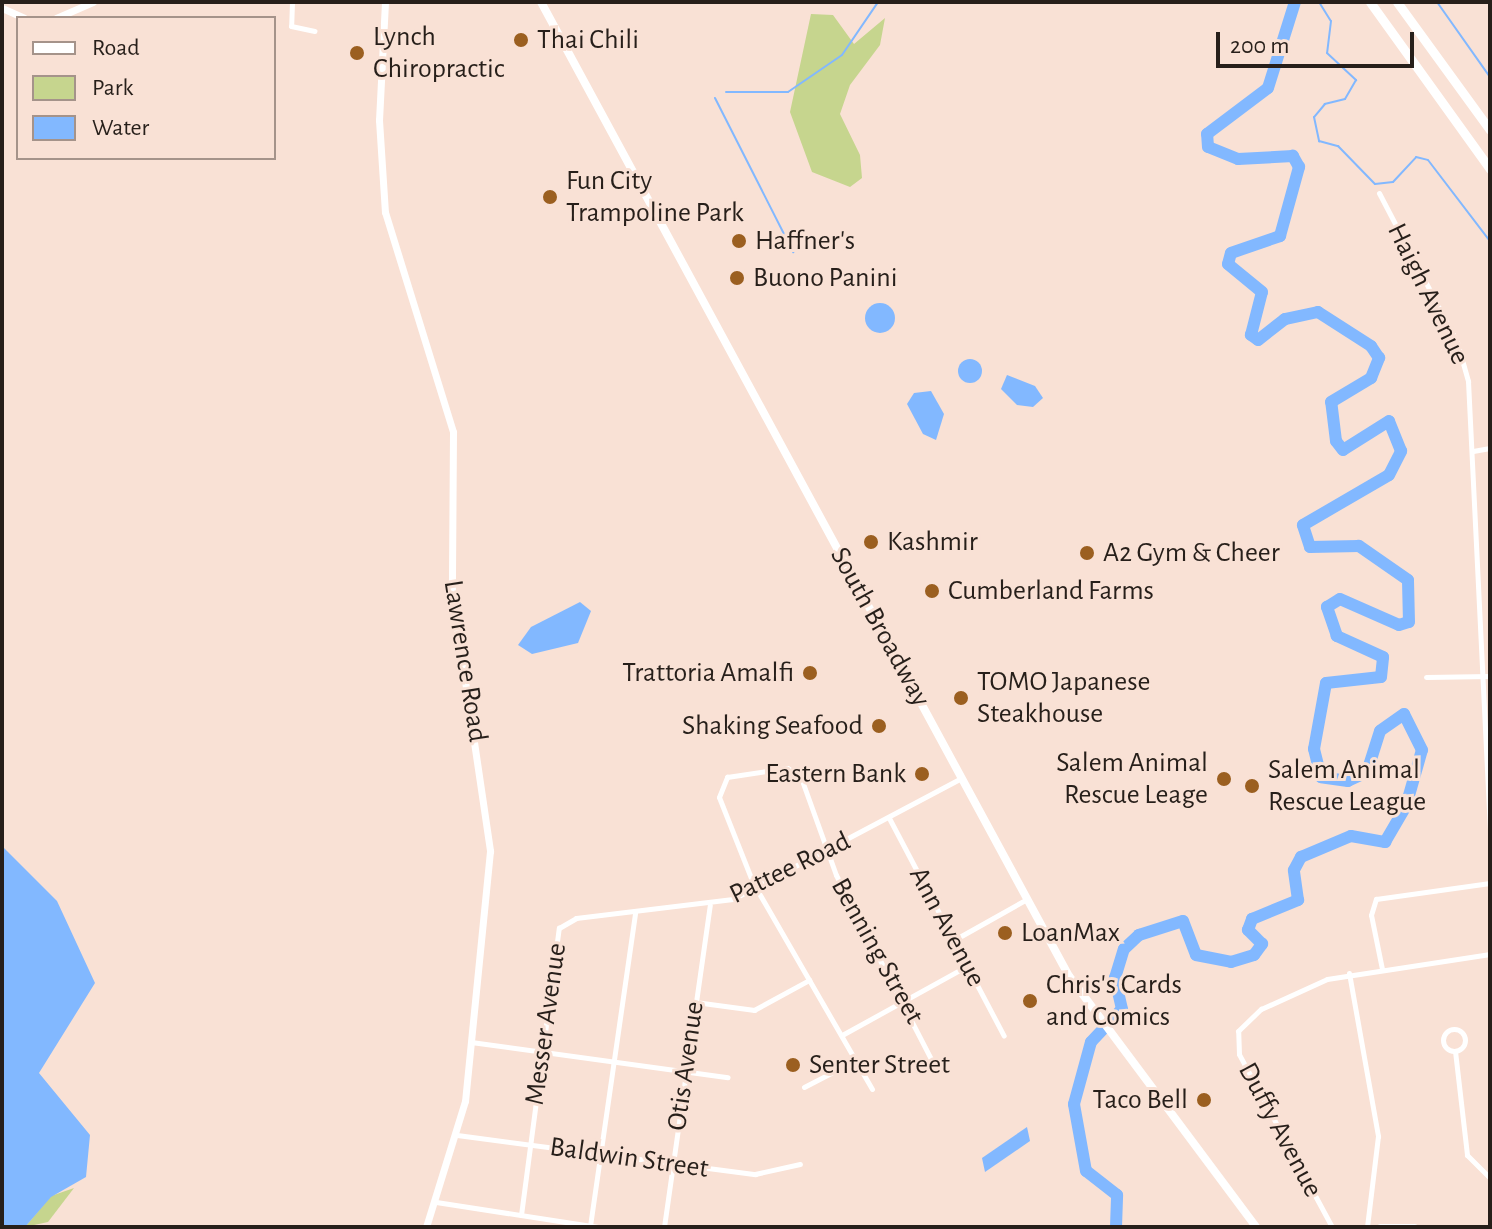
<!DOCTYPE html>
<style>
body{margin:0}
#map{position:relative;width:1492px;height:1229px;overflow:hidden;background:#f9e1d5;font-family:"Alegreya Sans",sans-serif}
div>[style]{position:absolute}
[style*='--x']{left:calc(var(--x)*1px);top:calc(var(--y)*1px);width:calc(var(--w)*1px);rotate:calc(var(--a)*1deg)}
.green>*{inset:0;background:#c6d58e}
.water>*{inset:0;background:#82b8ff}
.round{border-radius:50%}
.stream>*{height:2px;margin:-1px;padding:0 1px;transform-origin:1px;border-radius:1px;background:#82b8ff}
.river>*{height:12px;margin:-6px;padding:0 6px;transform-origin:6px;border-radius:6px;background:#82b8ff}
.street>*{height:5px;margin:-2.5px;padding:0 2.5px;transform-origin:2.5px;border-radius:2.5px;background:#fff}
.street>.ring{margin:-2.5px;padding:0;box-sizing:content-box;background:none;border:5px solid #fff;border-radius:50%}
.secondary>*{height:7px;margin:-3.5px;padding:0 3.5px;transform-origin:3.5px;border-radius:3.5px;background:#fff}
.primary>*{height:8px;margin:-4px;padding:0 4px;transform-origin:4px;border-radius:4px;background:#fff}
.highway>*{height:9px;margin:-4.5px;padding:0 4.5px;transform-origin:4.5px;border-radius:4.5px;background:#fff}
.dots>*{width:22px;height:22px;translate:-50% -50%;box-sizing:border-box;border:4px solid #f9e1d5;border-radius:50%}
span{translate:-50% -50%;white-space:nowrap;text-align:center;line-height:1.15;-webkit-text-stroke:6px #f9e1d5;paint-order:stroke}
.poi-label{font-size:28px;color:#271f1a}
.left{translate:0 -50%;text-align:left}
.right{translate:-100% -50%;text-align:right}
.street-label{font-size:28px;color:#271f1a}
.frame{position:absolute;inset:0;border:4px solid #271f1a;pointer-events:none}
.legend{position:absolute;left:16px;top:16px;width:260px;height:144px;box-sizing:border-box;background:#f9e1d5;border:2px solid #a5938a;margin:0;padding:10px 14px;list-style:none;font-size:24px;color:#271f1a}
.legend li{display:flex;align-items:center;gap:16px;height:40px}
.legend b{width:40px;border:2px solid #a5938a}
.scale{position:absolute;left:1216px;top:32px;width:198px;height:36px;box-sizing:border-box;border:4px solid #271f1a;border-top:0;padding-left:10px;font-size:24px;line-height:28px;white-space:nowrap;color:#271f1a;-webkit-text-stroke:6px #f9e1d5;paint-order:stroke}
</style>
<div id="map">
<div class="green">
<div style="clip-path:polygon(811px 14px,833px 15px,854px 44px,885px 18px,880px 45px,850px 85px,840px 114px,860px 155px,862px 178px,850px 187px,812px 172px,790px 112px)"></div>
<div style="clip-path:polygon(74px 1188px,48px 1222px,25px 1227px,51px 1196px)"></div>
</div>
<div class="water">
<div class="round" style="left:865px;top:303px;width:30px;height:30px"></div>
<div class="round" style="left:958px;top:359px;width:24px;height:24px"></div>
<div style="clip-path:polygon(1007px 375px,1035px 386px,1043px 398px,1033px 407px,1017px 405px,1001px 389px)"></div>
<div style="clip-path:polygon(931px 391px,944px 414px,936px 440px,923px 434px,907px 404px,914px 393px)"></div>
<div style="clip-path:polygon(580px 602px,591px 611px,578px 643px,532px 654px,518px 645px,531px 627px)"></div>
<div style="clip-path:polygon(2px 846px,57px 901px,95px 983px,39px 1073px,90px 1135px,86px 1177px,51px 1197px,25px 1227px,2px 1227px)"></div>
<div style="clip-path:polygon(1027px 1127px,1030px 1141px,985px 1172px,982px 1158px)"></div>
</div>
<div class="stream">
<div style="--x:1319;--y:2;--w:22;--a:58"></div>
<div style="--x:1331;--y:21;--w:32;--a:97"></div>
<div style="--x:1327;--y:53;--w:40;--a:43"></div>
<div style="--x:1356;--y:80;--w:22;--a:120"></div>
<div style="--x:1345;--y:99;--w:21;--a:166"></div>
<div style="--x:1325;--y:104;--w:17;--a:130"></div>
<div style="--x:1314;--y:117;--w:25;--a:78"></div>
<div style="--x:1319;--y:141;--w:20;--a:15"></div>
<div style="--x:1338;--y:146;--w:53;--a:45.8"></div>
<div style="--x:1375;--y:184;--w:18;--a:-6"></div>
<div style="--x:1393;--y:182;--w:34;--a:-47"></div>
<div style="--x:1416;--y:157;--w:12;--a:14"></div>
<div style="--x:1428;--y:160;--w:102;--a:52.6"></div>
<div style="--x:1437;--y:2;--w:92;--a:54.8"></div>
<div style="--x:726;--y:92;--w:62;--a:0"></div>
<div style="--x:788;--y:92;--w:65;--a:-34.4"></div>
<div style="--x:842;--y:55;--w:64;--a:-55.8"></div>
<div style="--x:715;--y:98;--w:173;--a:63.1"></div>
</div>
<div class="river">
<div style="--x:1116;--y:1227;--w:32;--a:-88"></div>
<div style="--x:1117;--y:1195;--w:39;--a:-142"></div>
<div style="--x:1086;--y:1171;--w:68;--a:-100.2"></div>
<div style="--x:1074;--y:1104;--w:64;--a:-74.7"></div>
<div style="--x:1091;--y:1042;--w:45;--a:-46.8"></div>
<div style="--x:1122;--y:1009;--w:32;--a:-103"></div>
<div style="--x:1115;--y:978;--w:30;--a:-73"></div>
<div style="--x:1124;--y:949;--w:21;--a:-43"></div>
<div style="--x:1139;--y:935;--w:46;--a:-17.7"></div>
<div style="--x:1183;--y:921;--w:36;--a:69"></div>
<div style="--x:1196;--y:955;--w:36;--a:11"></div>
<div style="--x:1231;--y:962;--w:24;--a:-17"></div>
<div style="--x:1254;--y:955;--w:14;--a:-54"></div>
<div style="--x:1262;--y:944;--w:20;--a:-135"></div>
<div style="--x:1248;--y:930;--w:12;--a:-70"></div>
<div style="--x:1252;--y:919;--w:50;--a:-22.4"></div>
<div style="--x:1298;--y:900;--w:30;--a:-98"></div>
<div style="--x:1294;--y:870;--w:15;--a:-62"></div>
<div style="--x:1301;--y:857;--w:54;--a:-22.8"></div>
<div style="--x:1351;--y:836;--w:35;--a:10"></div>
<div style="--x:1385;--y:842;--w:42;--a:-59.7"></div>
<div style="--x:1406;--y:806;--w:58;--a:-74.1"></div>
<div style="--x:1422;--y:750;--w:40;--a:-116.6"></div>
<div style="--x:1404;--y:714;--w:29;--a:145"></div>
<div style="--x:1380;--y:731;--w:43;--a:107.6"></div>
<div style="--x:1367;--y:772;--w:21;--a:155"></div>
<div style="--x:1348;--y:781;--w:27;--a:-172"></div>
<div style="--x:1321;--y:777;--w:29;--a:-104"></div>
<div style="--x:1314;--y:749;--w:67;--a:-79.7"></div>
<div style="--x:1326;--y:683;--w:55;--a:-6.2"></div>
<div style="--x:1381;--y:677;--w:20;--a:-84"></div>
<div style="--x:1383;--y:657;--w:51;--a:-155.5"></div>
<div style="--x:1337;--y:636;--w:31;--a:-109"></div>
<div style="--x:1327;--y:607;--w:15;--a:-32"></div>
<div style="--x:1340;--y:599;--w:64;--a:23.8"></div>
<div style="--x:1399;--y:625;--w:10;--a:-17"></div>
<div style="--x:1409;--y:622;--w:42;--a:-91.4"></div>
<div style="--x:1408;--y:580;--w:60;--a:-145.2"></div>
<div style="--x:1359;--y:546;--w:49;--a:178.8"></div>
<div style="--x:1310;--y:547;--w:23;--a:-108"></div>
<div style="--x:1303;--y:525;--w:99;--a:-30.2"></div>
<div style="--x:1389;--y:475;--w:27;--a:-63"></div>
<div style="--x:1401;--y:451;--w:32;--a:-112"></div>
<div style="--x:1389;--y:421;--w:54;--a:147.8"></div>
<div style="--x:1343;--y:450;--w:11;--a:-128"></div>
<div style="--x:1336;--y:441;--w:39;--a:-97"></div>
<div style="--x:1331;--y:402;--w:47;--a:-31"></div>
<div style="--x:1371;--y:378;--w:22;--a:-68"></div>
<div style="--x:1379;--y:358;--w:14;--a:-124"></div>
<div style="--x:1371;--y:346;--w:63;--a:-147.3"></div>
<div style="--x:1318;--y:312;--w:34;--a:168"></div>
<div style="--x:1285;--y:319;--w:34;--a:142"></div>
<div style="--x:1258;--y:340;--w:9;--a:-144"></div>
<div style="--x:1251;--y:335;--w:44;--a:-75.7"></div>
<div style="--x:1262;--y:292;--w:44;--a:-140.5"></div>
<div style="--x:1228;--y:264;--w:11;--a:-75"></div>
<div style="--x:1231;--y:253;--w:52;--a:-19.1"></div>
<div style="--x:1280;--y:236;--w:72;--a:-74.6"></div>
<div style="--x:1299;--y:167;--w:13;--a:-119"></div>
<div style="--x:1293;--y:156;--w:55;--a:176.9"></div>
<div style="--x:1238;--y:159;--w:32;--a:-158"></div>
<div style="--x:1208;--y:147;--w:13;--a:-94"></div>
<div style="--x:1207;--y:134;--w:76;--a:-37"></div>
<div style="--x:1268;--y:88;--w:90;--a:-72.6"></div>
</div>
<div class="street">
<div style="--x:292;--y:2;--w:24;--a:92"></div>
<div style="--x:291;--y:26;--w:24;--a:12"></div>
<div style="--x:1379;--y:193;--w:168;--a:62.4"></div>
<div style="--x:1457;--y:342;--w:41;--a:74.2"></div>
<div style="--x:1468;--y:381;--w:449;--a:87.2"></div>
<div style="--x:1473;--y:451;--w:17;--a:-10"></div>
<div style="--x:1426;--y:677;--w:64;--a:-0.9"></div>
<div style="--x:889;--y:818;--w:246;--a:62.2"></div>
<div style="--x:954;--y:940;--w:84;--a:-29.3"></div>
<div style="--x:1382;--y:969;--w:55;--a:-101.5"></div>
<div style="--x:1371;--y:915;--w:17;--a:-73"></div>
<div style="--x:1376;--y:899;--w:115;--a:-8"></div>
<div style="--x:1349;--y:973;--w:166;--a:79.9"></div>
<div style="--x:1378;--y:1136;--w:92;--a:96.9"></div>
<div style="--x:695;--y:1002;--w:60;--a:7.7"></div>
<div style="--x:754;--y:1010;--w:63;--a:-28.6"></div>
<div class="ring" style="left:1443px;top:1029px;width:17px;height:17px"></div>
<div style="--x:842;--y:1035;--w:143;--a:-28.9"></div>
<div style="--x:471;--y:1042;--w:259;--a:7.8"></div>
<div style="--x:1455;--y:1051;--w:105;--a:83.4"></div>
<div style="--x:1467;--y:1155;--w:33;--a:45"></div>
<div style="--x:804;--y:1087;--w:59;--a:-27.4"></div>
<div style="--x:872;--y:1089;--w:238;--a:-120"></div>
<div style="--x:753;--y:883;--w:92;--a:-111.6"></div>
<div style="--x:719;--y:797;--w:22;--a:-68"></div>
<div style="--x:727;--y:777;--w:61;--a:-8.5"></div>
<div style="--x:787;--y:768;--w:15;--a:28"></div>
<div style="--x:800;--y:775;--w:106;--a:70.2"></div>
<div style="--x:836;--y:875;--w:218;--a:62.7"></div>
<div style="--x:457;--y:1135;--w:301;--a:7.5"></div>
<div style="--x:755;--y:1174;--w:46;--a:-12.5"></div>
<div style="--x:436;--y:1202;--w:164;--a:8.8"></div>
<div style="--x:521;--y:1215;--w:290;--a:-82.5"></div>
<div style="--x:559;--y:928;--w:20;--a:-30"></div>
<div style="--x:576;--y:918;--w:158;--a:-6.9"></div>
<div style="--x:733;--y:899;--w:259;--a:-27.9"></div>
<div style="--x:590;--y:1226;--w:316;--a:-81.8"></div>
<div style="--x:664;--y:1227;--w:325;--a:-81.9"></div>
<div style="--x:780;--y:1227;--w:11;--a:0"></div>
<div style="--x:1332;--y:1227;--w:196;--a:-118.3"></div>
<div style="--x:1239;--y:1054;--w:23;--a:-92"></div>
<div style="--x:1238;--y:1031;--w:32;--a:-44"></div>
<div style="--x:1261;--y:1009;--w:72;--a:-24.4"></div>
<div style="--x:1327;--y:979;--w:165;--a:-8.7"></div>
</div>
<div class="secondary">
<div style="--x:385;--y:2;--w:118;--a:92.9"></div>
<div style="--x:379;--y:120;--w:92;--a:86.3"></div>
<div style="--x:385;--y:212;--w:230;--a:72.8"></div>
<div style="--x:453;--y:432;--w:161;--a:90.4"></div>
<div style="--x:452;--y:593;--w:261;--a:81.6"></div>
<div style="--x:490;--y:851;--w:251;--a:95.7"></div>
<div style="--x:465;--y:1101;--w:132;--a:107.2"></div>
<div style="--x:2;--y:8;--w:24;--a:24"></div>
<div style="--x:56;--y:18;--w:40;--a:-23.4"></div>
<div style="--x:1380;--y:1227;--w:34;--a:0"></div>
</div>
<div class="primary">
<div style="--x:541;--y:2;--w:1108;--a:61.54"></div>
<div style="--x:1069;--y:976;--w:313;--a:53.3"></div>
</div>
<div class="highway">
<div style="--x:1370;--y:2;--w:206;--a:54.3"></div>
<div style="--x:1397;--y:2;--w:158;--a:54"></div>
</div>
<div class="dots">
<div style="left:521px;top:40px;background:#9b5f20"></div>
<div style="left:357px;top:53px;background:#9b5f20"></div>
<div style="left:550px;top:197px;background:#9b5f20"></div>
<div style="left:739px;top:241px;background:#9b5f20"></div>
<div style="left:737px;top:278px;background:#9b5f20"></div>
<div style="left:871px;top:542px;background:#9b5f20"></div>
<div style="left:1087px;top:553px;background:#9b5f20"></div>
<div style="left:932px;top:591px;background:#9b5f20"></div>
<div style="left:810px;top:673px;background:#9b5f20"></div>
<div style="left:961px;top:698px;background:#9b5f20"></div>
<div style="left:879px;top:726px;background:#9b5f20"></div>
<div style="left:922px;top:774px;background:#9b5f20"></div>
<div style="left:1224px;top:779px;background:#9b5f20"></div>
<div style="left:1252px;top:786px;background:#9b5f20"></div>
<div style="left:1005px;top:933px;background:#9b5f20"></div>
<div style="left:1030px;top:1001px;background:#9b5f20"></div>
<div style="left:793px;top:1065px;background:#9b5f20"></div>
<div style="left:1204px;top:1100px;background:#9b5f20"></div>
</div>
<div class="poi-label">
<span class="left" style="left:373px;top:53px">Lynch<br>Chiropractic</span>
<span class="left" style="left:537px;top:40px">Thai Chili</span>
<span class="left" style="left:566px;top:197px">Fun City<br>Trampoline Park</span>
<span class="left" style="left:755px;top:241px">Haffner's</span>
<span class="left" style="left:753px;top:278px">Buono Panini</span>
<span class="left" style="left:887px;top:542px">Kashmir</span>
<span class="left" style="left:1103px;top:553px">A2 Gym &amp; Cheer</span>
<span class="left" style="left:948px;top:591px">Cumberland Farms</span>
<span class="right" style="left:794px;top:673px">Trattoria Amalfi</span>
<span class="left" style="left:977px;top:698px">TOMO Japanese<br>Steakhouse</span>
<span class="right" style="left:863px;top:726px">Shaking Seafood</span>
<span class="right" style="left:1208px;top:779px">Salem Animal<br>Rescue Leage</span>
<span class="left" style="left:1268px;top:786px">Salem Animal<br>Rescue League</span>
<span class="right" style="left:906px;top:774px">Eastern Bank</span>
<span class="left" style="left:1021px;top:933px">LoanMax</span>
<span class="left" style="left:1046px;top:1001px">Chris's Cards<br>and Comics</span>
<span class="left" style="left:809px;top:1065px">Senter Street</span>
<span class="right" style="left:1188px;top:1100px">Taco Bell</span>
</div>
<div class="street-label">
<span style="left:1428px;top:294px;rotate:64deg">Haigh Avenue</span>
<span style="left:880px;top:627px;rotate:61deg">South Broadway</span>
<span style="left:465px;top:661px;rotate:81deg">Lawrence Road</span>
<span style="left:790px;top:868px;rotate:-26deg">Pattee Road</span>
<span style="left:947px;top:927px;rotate:62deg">Ann Avenue</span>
<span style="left:877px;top:951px;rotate:61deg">Benning Street</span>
<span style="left:546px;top:1024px;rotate:-82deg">Messer Avenue</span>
<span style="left:686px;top:1066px;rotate:-82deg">Otis Avenue</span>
<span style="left:1280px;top:1130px;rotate:62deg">Duffy Avenue</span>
<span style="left:629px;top:1158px;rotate:8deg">Baldwin Street</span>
</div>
<div class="frame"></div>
<ul class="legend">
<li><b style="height:10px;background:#fff"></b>Road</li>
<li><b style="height:22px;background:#c6d58e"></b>Park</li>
<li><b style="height:22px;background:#82b8ff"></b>Water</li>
</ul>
<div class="scale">200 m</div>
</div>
